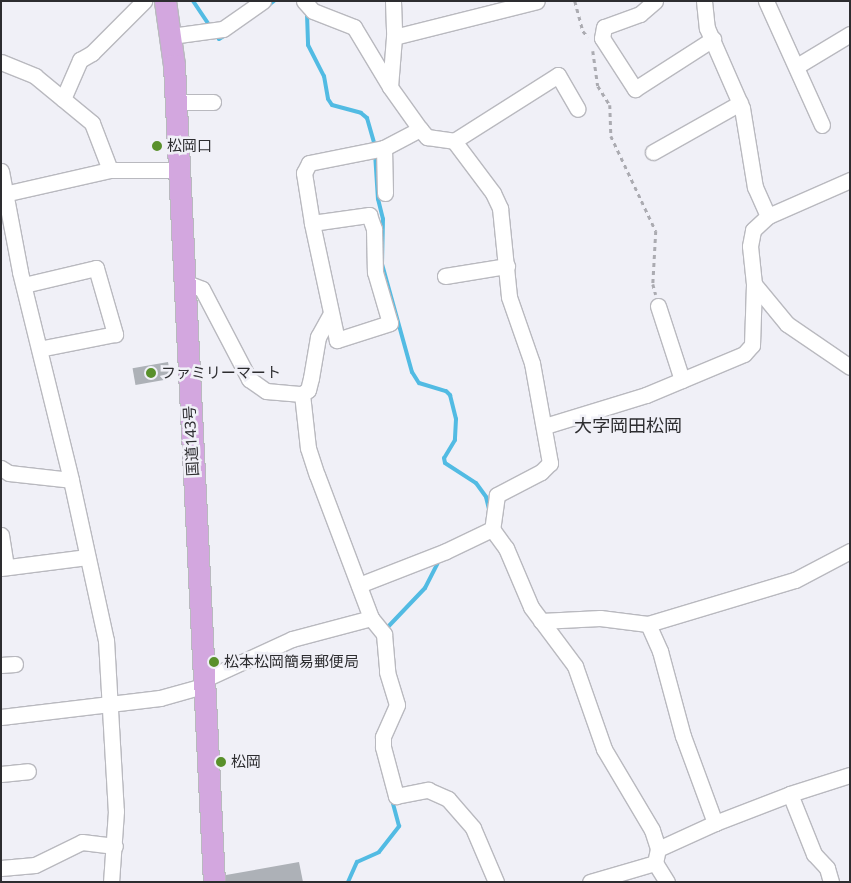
<!DOCTYPE html>
<meta charset="utf-8">
<style>
body{margin:0}
#map{position:relative;width:851px;height:883px;overflow:hidden;background:#f0f0f7;font-family:"Noto Sans","Noto Sans JP",sans-serif}
div>[style]{position:absolute}
[style*='--x']{left:calc(var(--x)*1px);top:calc(var(--y)*1px);width:calc(var(--w)*1px);rotate:calc(var(--a)*1deg)}
.stream>*{height:4px;margin:-2px;padding:0 2px;transform-origin:2px;border-radius:2px;background:#52bbe3}
.building>*{inset:0;background:#adb1b7;transform-origin:0 0}
.path>*{height:2.5px;margin-top:-1.25px;transform-origin:0;background:repeating-linear-gradient(90deg,#ababb1 0 4px,transparent 0 8px)}
.roads{filter:drop-shadow(1px 0 #b9b9bf) drop-shadow(-1px 0 #b9b9bf) drop-shadow(0 1px #b9b9bf) drop-shadow(0 -1px #b9b9bf)}
.minor>*{height:15px;margin:-7.5px;padding:0 7.5px;transform-origin:7.5px;border-radius:7.5px;background:#fff}
.highway>*{height:21px;margin:-10.5px;padding:0 10.5px;transform-origin:10.5px;border-radius:10.5px;background:#d3a7df}
.dots>*{width:14px;height:14px;translate:-50% -50%;box-sizing:border-box;border:2px solid #f0f0f7;border-radius:50%}
span{translate:-50% -50%;white-space:nowrap;text-align:center;line-height:1.15;-webkit-text-stroke:5px #f0f0f7;paint-order:stroke}
.poi-label{font-size:15px;color:#2d2d30}
.left{translate:0 -50%;text-align:left}
.street-label{font-size:15px;color:#2d2d30}
.quarter-label{font-size:18px;color:#2d2d30}
.frame{position:absolute;inset:0;border:2px solid #2d2d30;pointer-events:none}
</style>
<div id="map">
<div class="stream">
<div style="--x:193;--y:1;--w:32;--a:56"></div>
<div style="--x:266;--y:7;--w:10;--a:-37"></div>
<div style="--x:307;--y:14;--w:31;--a:88"></div>
<div style="--x:308;--y:45;--w:35;--a:63"></div>
<div style="--x:324;--y:76;--w:23;--a:80"></div>
<div style="--x:328;--y:99;--w:7;--a:56"></div>
<div style="--x:332;--y:105;--w:30;--a:15"></div>
<div style="--x:361;--y:113;--w:8;--a:40"></div>
<div style="--x:367;--y:118;--w:29;--a:74"></div>
<div style="--x:215;--y:33;--w:7;--a:56"></div>
<div style="--x:219;--y:39;--w:9;--a:-32"></div>
<div style="--x:375;--y:153;--w:46;--a:86.3"></div>
<div style="--x:378;--y:199;--w:21;--a:76"></div>
<div style="--x:383;--y:219;--w:45;--a:91.3"></div>
<div style="--x:382;--y:264;--w:112;--a:74.5"></div>
<div style="--x:412;--y:372;--w:13;--a:58"></div>
<div style="--x:419;--y:383;--w:28;--a:17"></div>
<div style="--x:446;--y:391;--w:6;--a:45"></div>
<div style="--x:450;--y:395;--w:25;--a:76"></div>
<div style="--x:456;--y:419;--w:21;--a:93"></div>
<div style="--x:455;--y:440;--w:21;--a:121"></div>
<div style="--x:444;--y:458;--w:5;--a:79"></div>
<div style="--x:445;--y:463;--w:37;--a:33"></div>
<div style="--x:476;--y:483;--w:17;--a:54"></div>
<div style="--x:486;--y:497;--w:12;--a:76"></div>
<div style="--x:385;--y:630;--w:58;--a:-46.4"></div>
<div style="--x:425;--y:588;--w:28;--a:-63"></div>
<div style="--x:348;--y:882;--w:22;--a:-66"></div>
<div style="--x:357;--y:862;--w:24;--a:-24"></div>
<div style="--x:379;--y:852;--w:33;--a:-52"></div>
<div style="--x:399;--y:826;--w:28;--a:-105"></div>
</div>
<div class="building">
<div style="left:168px;top:362px;width:17px;height:36px;rotate:80deg"></div>
<div style="clip-path:polygon(299px 862px,303px 882px,226px 882px,226px 875px)"></div>
</div>
<div class="path">
<div style="--x:575;--y:1;--w:31;--a:75"></div>
<div style="--x:583;--y:31;--w:8;--a:50"></div>
<div style="--x:593;--y:51;--w:35;--a:82"></div>
<div style="--x:598;--y:86;--w:22;--a:58"></div>
<div style="--x:610;--y:105;--w:31;--a:88"></div>
<div style="--x:611;--y:136;--w:105;--a:64.7"></div>
<div style="--x:656;--y:231;--w:53;--a:93.2"></div>
<div style="--x:653;--y:284;--w:11;--a:75"></div>
</div>
<div class="roads">
<div class="minor">
<div style="--x:304;--y:1;--w:13;--a:48"></div>
<div style="--x:313;--y:11;--w:44;--a:21.3"></div>
<div style="--x:354;--y:27;--w:70;--a:59"></div>
<div style="--x:390;--y:87;--w:52;--a:54.5"></div>
<div style="--x:420;--y:129;--w:11;--a:49"></div>
<div style="--x:427;--y:137;--w:27;--a:8"></div>
<div style="--x:454;--y:141;--w:65;--a:53.1"></div>
<div style="--x:493;--y:193;--w:17;--a:65"></div>
<div style="--x:500;--y:208;--w:89;--a:84.2"></div>
<div style="--x:509;--y:297;--w:70;--a:70.8"></div>
<div style="--x:532;--y:363;--w:102;--a:79.8"></div>
<div style="--x:550;--y:463;--w:13;--a:135"></div>
<div style="--x:541;--y:472;--w:50;--a:152.4"></div>
<div style="--x:497;--y:495;--w:34;--a:98"></div>
<div style="--x:492;--y:529;--w:24;--a:54"></div>
<div style="--x:506;--y:548;--w:64;--a:67"></div>
<div style="--x:531;--y:607;--w:74;--a:53.3"></div>
<div style="--x:575;--y:666;--w:88;--a:70.7"></div>
<div style="--x:604;--y:749;--w:94;--a:59.3"></div>
<div style="--x:652;--y:830;--w:20;--a:72"></div>
<div style="--x:393;--y:1;--w:36;--a:88"></div>
<div style="--x:655;--y:1;--w:20;--a:139"></div>
<div style="--x:640;--y:14;--w:38;--a:160"></div>
<div style="--x:604;--y:27;--w:11;--a:100"></div>
<div style="--x:602;--y:38;--w:61;--a:57.1"></div>
<div style="--x:635;--y:89;--w:93;--a:-32.7"></div>
<div style="--x:704;--y:1;--w:27;--a:84"></div>
<div style="--x:707;--y:28;--w:87;--a:66.4"></div>
<div style="--x:742;--y:108;--w:80;--a:80.7"></div>
<div style="--x:755;--y:187;--w:32;--a:66"></div>
<div style="--x:766;--y:1;--w:136;--a:65.7"></div>
<div style="--x:171;--y:36;--w:52;--a:-7.7"></div>
<div style="--x:223;--y:29;--w:49;--a:-35"></div>
<div style="--x:1;--y:62;--w:37;--a:22"></div>
<div style="--x:35;--y:76;--w:74;--a:39.5"></div>
<div style="--x:92;--y:123;--w:50;--a:69"></div>
<div style="--x:110;--y:170;--w:69;--a:0"></div>
<div style="--x:797;--y:66;--w:62;--a:-31.1"></div>
<div style="--x:390;--y:87;--w:50;--a:-85.4"></div>
<div style="--x:394;--y:37;--w:147;--a:-14.1"></div>
<div style="--x:63;--y:99;--w:43;--a:-66.4"></div>
<div style="--x:80;--y:60;--w:14;--a:-30"></div>
<div style="--x:92;--y:53;--w:74;--a:-45"></div>
<div style="--x:176;--y:102;--w:37;--a:0"></div>
<div style="--x:454;--y:141;--w:123;--a:-32.4"></div>
<div style="--x:558;--y:75;--w:39;--a:60"></div>
<div style="--x:384;--y:148;--w:45;--a:88.7"></div>
<div style="--x:653;--y:152;--w:100;--a:-29.4"></div>
<div style="--x:1;--y:171;--w:103;--a:79.3"></div>
<div style="--x:20;--y:272;--w:214;--a:76.2"></div>
<div style="--x:71;--y:480;--w:164;--a:77.7"></div>
<div style="--x:106;--y:640;--w:171;--a:86.7"></div>
<div style="--x:116;--y:811;--w:71;--a:94"></div>
<div style="--x:4;--y:194;--w:109;--a:-12.8"></div>
<div style="--x:312;--y:223;--w:58;--a:-8"></div>
<div style="--x:369;--y:215;--w:15;--a:70"></div>
<div style="--x:374;--y:229;--w:43;--a:88.7"></div>
<div style="--x:375;--y:272;--w:53;--a:73.6"></div>
<div style="--x:390;--y:323;--w:56;--a:162.2"></div>
<div style="--x:337;--y:340;--w:120;--a:-102.1"></div>
<div style="--x:312;--y:223;--w:51;--a:-99.1"></div>
<div style="--x:304;--y:173;--w:11;--a:-63"></div>
<div style="--x:309;--y:163;--w:76;--a:-11.3"></div>
<div style="--x:384;--y:148;--w:41;--a:-27.8"></div>
<div style="--x:445;--y:276;--w:63;--a:-9.2"></div>
<div style="--x:184;--y:282;--w:19;--a:21"></div>
<div style="--x:202;--y:289;--w:102;--a:62.4"></div>
<div style="--x:249;--y:379;--w:21;--a:35"></div>
<div style="--x:266;--y:391;--w:36;--a:5"></div>
<div style="--x:302;--y:394;--w:54;--a:83.7"></div>
<div style="--x:308;--y:448;--w:28;--a:72"></div>
<div style="--x:317;--y:475;--w:153;--a:69.3"></div>
<div style="--x:371;--y:618;--w:21;--a:51"></div>
<div style="--x:384;--y:634;--w:38;--a:85"></div>
<div style="--x:387;--y:672;--w:34;--a:73"></div>
<div style="--x:397;--y:705;--w:35;--a:114"></div>
<div style="--x:383;--y:737;--w:10;--a:90"></div>
<div style="--x:383;--y:747;--w:51;--a:75.1"></div>
<div style="--x:396;--y:796;--w:33;--a:-11"></div>
<div style="--x:428;--y:790;--w:22;--a:24"></div>
<div style="--x:448;--y:799;--w:38;--a:49"></div>
<div style="--x:473;--y:828;--w:59;--a:66.9"></div>
<div style="--x:754;--y:284;--w:52;--a:50.5"></div>
<div style="--x:787;--y:324;--w:76;--a:34.3"></div>
<div style="--x:24;--y:285;--w:74;--a:-13.3"></div>
<div style="--x:96;--y:268;--w:69;--a:73.9"></div>
<div style="--x:115;--y:334;--w:77;--a:168.8"></div>
<div style="--x:658;--y:306;--w:78;--a:72"></div>
<div style="--x:302;--y:394;--w:7;--a:-34"></div>
<div style="--x:308;--y:390;--w:12;--a:-76"></div>
<div style="--x:311;--y:378;--w:42;--a:-80.3"></div>
<div style="--x:318;--y:337;--w:26;--a:-61"></div>
<div style="--x:545;--y:426;--w:106;--a:-17.1"></div>
<div style="--x:646;--y:395;--w:106;--a:-22.7"></div>
<div style="--x:744;--y:354;--w:12;--a:-48"></div>
<div style="--x:752;--y:345;--w:61;--a:-88.1"></div>
<div style="--x:754;--y:284;--w:38;--a:-96"></div>
<div style="--x:750;--y:246;--w:16;--a:-79"></div>
<div style="--x:753;--y:230;--w:21;--a:-43"></div>
<div style="--x:768;--y:216;--w:90;--a:-23.7"></div>
<div style="--x:1;--y:468;--w:9;--a:32"></div>
<div style="--x:9;--y:473;--w:62;--a:6.4"></div>
<div style="--x:1;--y:535;--w:32;--a:81"></div>
<div style="--x:1;--y:568;--w:87;--a:-7.3"></div>
<div style="--x:359;--y:585;--w:93;--a:-21.3"></div>
<div style="--x:446;--y:551;--w:51;--a:-25.6"></div>
<div style="--x:541;--y:621;--w:59;--a:-2.9"></div>
<div style="--x:600;--y:618;--w:48;--a:7.1"></div>
<div style="--x:648;--y:624;--w:153;--a:-16.7"></div>
<div style="--x:795;--y:580;--w:62;--a:-27.8"></div>
<div style="--x:648;--y:624;--w:30;--a:66"></div>
<div style="--x:660;--y:651;--w:88;--a:74.9"></div>
<div style="--x:683;--y:736;--w:93;--a:69.8"></div>
<div style="--x:1;--y:665;--w:14;--a:-4"></div>
<div style="--x:203;--y:680;--w:98;--a:-24.7"></div>
<div style="--x:292;--y:639;--w:82;--a:-14.9"></div>
<div style="--x:1;--y:717;--w:160;--a:-6.8"></div>
<div style="--x:160;--y:698;--w:45;--a:-15.6"></div>
<div style="--x:1;--y:774;--w:27;--a:-6"></div>
<div style="--x:790;--y:794;--w:65;--a:68.2"></div>
<div style="--x:814;--y:854;--w:19;--a:47"></div>
<div style="--x:827;--y:868;--w:15;--a:74"></div>
<div style="--x:1;--y:868;--w:34;--a:-5"></div>
<div style="--x:35;--y:865;--w:52;--a:-26.1"></div>
<div style="--x:82;--y:842;--w:33;--a:7"></div>
<div style="--x:590;--y:882;--w:68;--a:-16.3"></div>
<div style="--x:667;--y:882;--w:22;--a:-122"></div>
<div style="--x:655;--y:863;--w:14;--a:-78"></div>
<div style="--x:658;--y:849;--w:63;--a:-24.5"></div>
<div style="--x:715;--y:823;--w:80;--a:-21.1"></div>
<div style="--x:790;--y:794;--w:63;--a:-17.6"></div>
</div>
<div class="highway">
<div style="--x:165;--y:1;--w:65;--a:82"></div>
<div style="--x:174;--y:65;--w:818;--a:87.2"></div>
</div>
</div>
<div class="dots">
<div style="left:157px;top:146px;background:#59902b"></div>
<div style="left:151px;top:373px;background:#59902b"></div>
<div style="left:214px;top:662px;background:#59902b"></div>
<div style="left:221px;top:762px;background:#59902b"></div>
</div>
<div class="poi-label">
<span class="left" style="left:167px;top:146px">松岡口</span>
<span class="left" style="left:161px;top:373px">ファミリーマート</span>
<span class="left" style="left:224px;top:662px">松本松岡簡易郵便局</span>
<span class="left" style="left:231px;top:762px">松岡</span>
</div>
<div class="street-label">
<span style="left:191px;top:441px;rotate:-93deg">国道143号</span>
</div>
<div class="quarter-label">
<span style="left:628px;top:425px">大字岡田松岡</span>
</div>
<div class="frame"></div>
</div>
